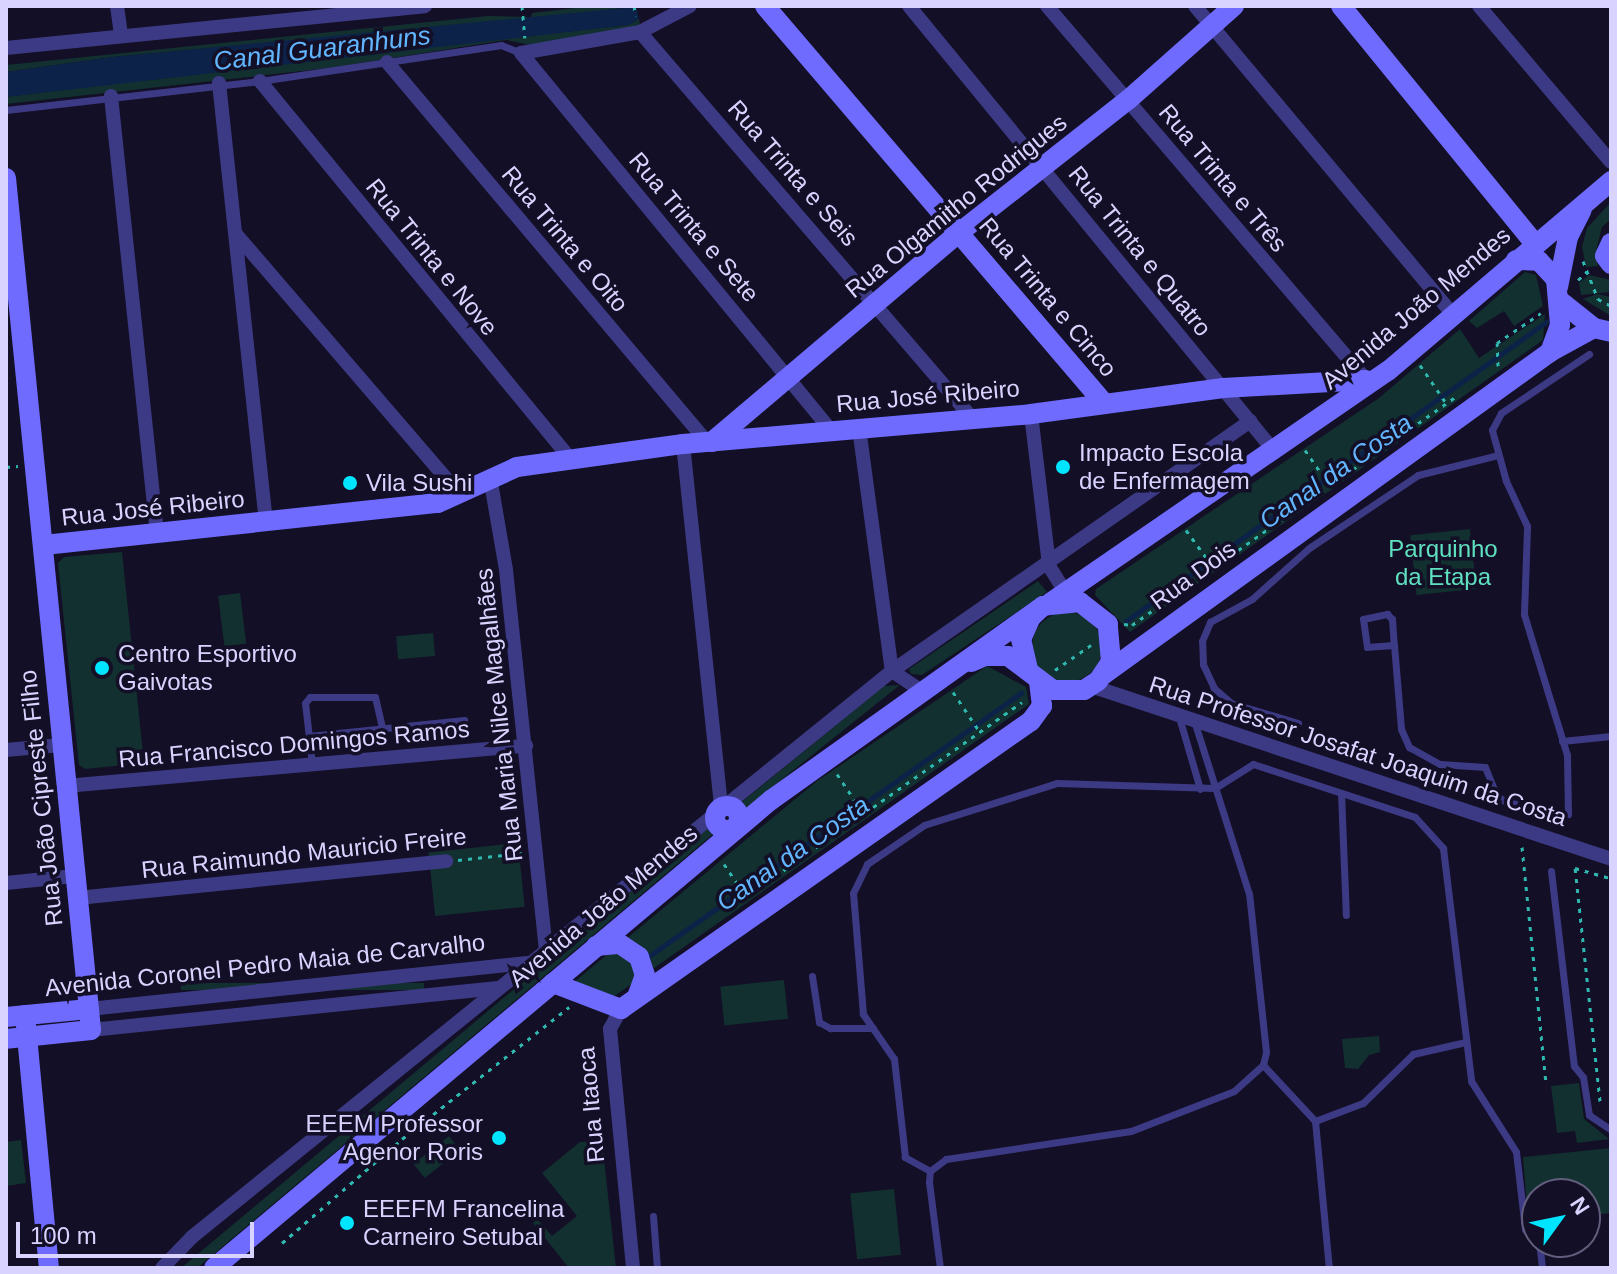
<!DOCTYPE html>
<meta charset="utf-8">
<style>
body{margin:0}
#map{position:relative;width:1617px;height:1274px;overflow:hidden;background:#130f26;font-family:Arial,sans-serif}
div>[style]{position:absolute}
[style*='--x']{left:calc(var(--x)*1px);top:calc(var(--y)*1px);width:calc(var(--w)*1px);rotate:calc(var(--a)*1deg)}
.green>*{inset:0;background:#12302f;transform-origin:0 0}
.round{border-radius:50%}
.water>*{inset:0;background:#0c2248}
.stream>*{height:5px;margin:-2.5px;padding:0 2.5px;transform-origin:2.5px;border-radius:2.5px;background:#0c2248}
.path>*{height:3px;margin-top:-1.5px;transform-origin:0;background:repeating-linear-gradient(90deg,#2fb8b0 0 4px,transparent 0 10px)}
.lane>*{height:7px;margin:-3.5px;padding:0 3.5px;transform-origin:3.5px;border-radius:3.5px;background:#3d3a85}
.street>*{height:14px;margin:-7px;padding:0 7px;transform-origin:7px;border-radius:7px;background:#3d3a85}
.secondary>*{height:20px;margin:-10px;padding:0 10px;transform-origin:10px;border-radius:10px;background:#6f6bff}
.secondary>.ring{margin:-10px;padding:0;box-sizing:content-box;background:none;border:20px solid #6f6bff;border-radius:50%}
.dots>*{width:22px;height:22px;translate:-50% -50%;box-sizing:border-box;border:4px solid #130f26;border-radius:50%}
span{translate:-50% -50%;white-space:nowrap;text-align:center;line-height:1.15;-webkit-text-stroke:7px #130f26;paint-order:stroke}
.street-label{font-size:24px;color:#d9d4ff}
.poi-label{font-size:24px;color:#d9d4ff}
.left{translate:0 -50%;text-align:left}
.right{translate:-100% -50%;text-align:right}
.park-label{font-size:24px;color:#5fe0c0}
.water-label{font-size:26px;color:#62b6ff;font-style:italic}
.frame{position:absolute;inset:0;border:8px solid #d9d4ff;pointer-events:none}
.north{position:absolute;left:1521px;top:1178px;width:80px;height:80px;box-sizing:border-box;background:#130f26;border:2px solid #625e7d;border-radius:50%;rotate:57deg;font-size:22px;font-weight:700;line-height:32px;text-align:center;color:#d9d4ff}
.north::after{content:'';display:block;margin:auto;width:28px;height:36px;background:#00e5ff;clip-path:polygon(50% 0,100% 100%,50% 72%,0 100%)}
.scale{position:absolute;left:16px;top:1222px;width:238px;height:36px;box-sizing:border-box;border:4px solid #d9d4ff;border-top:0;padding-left:10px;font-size:24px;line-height:28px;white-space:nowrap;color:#d9d4ff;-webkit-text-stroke:6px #130f26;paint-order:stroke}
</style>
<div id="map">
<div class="green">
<div style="clip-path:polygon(592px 6px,636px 6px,568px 16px,113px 57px,6px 72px,6px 65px,488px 16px,531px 17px,532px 13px)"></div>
<div style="clip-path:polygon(639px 19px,640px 25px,627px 29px,537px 46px,506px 40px,329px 68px,6px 104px,6px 97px,131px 79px,628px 25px)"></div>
<div style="clip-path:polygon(1611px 202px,1611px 219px,1602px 227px,1595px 255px,1598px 266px,1586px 267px,1582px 247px,1587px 228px)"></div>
<div style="clip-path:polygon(1525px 272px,1536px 275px,1543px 306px,1514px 326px,1504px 311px,1477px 328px,1469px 321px)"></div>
<div style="clip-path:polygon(1589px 275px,1611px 280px,1611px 292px,1581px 295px,1579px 283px)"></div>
<div style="clip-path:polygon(1597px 294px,1611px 297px,1611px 316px,1583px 299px)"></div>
<div style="clip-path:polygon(1545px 314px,1543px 340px,1130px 632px,1095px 595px,1096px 589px,1379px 398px,1460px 329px,1479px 358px)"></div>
<div style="left:1470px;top:529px;width:60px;height:60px;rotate:84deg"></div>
<div style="clip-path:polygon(122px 552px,144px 763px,85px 769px,79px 765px,58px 563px,64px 557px)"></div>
<div style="clip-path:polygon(1038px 581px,1047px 592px,922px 675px,911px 674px,909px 669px)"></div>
<div style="left:240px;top:593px;width:51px;height:22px;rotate:83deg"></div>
<div class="round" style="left:1032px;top:612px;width:70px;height:70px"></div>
<div style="left:433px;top:633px;width:23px;height:37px;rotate:85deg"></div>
<div style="clip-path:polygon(987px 666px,1026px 687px,1029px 704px,613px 997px,568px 987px,817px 781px)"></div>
<div style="clip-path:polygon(900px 685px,746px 808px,737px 806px,884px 686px)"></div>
<div style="clip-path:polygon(709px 826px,712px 835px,197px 1268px,181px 1268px)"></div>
<div style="left:518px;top:843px;width:64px;height:90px;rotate:84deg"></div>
<div style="left:784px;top:980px;width:39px;height:64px;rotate:84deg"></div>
<div style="left:424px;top:983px;width:7px;height:243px;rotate:90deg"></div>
<div style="clip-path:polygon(1379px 1036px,1380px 1052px,1369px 1055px,1358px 1069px,1345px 1068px,1342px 1039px)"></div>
<div style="clip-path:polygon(1579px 1083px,1584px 1119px,1609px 1139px,1577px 1143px,1575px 1131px,1557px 1133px,1551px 1086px)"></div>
<div style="left:449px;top:1136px;width:18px;height:45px;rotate:52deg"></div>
<div style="clip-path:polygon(21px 1140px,26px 1183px,6px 1186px,6px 1142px)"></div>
<div style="clip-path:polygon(602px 1141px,616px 1268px,569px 1268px,533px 1223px,537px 1219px,552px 1236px,577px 1216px,542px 1173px,580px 1142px)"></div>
<div style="clip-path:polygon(1611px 1148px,1611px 1213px,1585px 1216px,1585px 1194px,1537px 1194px,1537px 1219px,1528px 1219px,1523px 1157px)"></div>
<div style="left:894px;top:1189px;width:66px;height:44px;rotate:84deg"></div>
</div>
<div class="water">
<div style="clip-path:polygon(636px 7px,639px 19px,628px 25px,6px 97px,6px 72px,113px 57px)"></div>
</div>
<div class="stream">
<div style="--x:1126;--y:621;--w:516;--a:-35.45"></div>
<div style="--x:645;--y:959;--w:461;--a:-35.3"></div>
</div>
<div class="path">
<div style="--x:522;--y:6;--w:32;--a:85"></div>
<div style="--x:634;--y:6;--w:10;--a:79"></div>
<div style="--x:1583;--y:261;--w:41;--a:68.5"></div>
<div style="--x:1598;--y:299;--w:15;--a:28"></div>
<div style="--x:1578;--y:280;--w:12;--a:-42"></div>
<div style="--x:1420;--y:365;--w:46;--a:55.6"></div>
<div style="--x:1498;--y:366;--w:23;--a:-92"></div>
<div style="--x:1497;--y:343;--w:53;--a:-34.3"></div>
<div style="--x:1305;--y:450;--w:44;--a:55.2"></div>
<div style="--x:6;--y:467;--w:12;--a:-5"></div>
<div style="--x:1186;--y:530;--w:46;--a:53.9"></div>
<div style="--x:1124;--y:624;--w:8;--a:7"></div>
<div style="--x:1132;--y:625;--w:400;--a:-35.2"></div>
<div style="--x:1055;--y:670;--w:44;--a:-34.8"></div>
<div style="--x:953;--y:692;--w:48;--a:56"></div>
<div style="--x:837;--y:774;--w:48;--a:56"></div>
<div style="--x:1522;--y:847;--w:238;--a:84.2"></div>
<div style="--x:458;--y:860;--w:64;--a:-6.2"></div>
<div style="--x:724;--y:864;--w:40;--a:56"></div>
<div style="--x:767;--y:882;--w:312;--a:-35.2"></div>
<div style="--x:1600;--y:1101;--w:234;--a:-96.1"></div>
<div style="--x:1575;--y:868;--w:37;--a:16"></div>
<div style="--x:282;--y:1243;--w:159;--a:-40.9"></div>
<div style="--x:402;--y:1139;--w:213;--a:-38.3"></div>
</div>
<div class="lane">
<div style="--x:6;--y:110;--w:256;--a:-6.5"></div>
<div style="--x:260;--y:81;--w:244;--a:-8.5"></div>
<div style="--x:501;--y:45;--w:22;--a:22"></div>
<div style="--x:1394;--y:645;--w:27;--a:176"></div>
<div style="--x:1367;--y:647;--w:28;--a:-98"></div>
<div style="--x:1363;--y:619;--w:25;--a:-12"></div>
<div style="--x:1387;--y:614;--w:7;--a:45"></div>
<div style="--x:1392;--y:619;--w:26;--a:86"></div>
<div style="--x:1394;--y:645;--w:84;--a:85.2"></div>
<div style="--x:1401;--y:729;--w:20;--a:66"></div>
<div style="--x:1409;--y:747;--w:35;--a:29"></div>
<div style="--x:1440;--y:764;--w:45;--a:3.8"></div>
<div style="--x:1485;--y:767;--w:31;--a:68"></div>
<div style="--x:1497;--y:796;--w:11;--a:34"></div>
<div style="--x:1506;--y:802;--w:63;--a:11"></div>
<div style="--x:1568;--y:814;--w:59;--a:-91"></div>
<div style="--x:1567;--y:755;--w:147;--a:-107"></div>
<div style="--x:1524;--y:614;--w:88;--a:-88"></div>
<div style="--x:1527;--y:526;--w:50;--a:-115"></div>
<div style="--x:1506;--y:481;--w:53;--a:-105.4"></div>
<div style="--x:1492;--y:430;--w:19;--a:-62"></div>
<div style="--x:1501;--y:413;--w:106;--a:-33.8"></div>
<div style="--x:1179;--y:717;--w:75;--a:73.7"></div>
<div style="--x:1298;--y:723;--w:70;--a:-163.4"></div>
<div style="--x:1231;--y:703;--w:23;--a:-139"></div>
<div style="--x:1214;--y:688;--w:26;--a:-115"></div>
<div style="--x:1203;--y:664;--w:23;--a:-92"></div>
<div style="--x:1202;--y:641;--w:21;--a:-67"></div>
<div style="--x:1210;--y:622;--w:48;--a:-28.7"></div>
<div style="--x:1252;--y:599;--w:76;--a:-41.8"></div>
<div style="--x:1309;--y:548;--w:131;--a:-33.8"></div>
<div style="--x:1418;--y:475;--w:82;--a:-14"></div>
<div style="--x:309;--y:736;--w:156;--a:-5.9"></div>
<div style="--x:1562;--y:741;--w:49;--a:-5.8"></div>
<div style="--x:312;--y:764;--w:61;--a:-96.5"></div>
<div style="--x:305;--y:703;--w:8;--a:-50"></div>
<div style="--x:310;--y:697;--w:65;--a:0"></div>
<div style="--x:375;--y:697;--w:35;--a:77"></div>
<div style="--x:1341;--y:793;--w:122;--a:87.7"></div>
<div style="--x:1551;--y:871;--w:196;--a:83.3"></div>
<div style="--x:1574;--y:1066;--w:14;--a:51"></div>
<div style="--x:1583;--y:1077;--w:38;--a:81"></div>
<div style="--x:1589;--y:1115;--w:27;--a:34"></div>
<div style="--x:812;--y:976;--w:47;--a:81.3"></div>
<div style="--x:819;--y:1022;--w:13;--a:29"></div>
<div style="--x:830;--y:1028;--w:43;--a:0"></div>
<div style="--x:1263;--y:1065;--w:76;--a:47.1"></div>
<div style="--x:1315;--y:1121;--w:148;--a:84.6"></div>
<div style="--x:1315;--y:1121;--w:51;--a:-20.6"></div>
<div style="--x:1363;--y:1103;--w:70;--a:-44.4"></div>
<div style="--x:1413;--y:1054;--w:54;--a:-12.8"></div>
<div style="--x:930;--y:1171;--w:29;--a:-151"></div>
<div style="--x:905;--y:1157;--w:99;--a:-96.4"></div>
<div style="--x:894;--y:1059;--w:55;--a:-124.6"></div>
<div style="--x:863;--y:1014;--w:121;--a:-94.7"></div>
<div style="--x:853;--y:893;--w:32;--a:-64"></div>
<div style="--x:867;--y:864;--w:69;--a:-34.4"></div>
<div style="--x:924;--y:825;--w:139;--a:-17.5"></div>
<div style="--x:1057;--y:783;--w:158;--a:1.8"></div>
<div style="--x:1215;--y:788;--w:45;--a:-32.3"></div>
<div style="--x:1253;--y:764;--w:170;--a:18.1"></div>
<div style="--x:1415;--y:817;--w:42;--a:47.9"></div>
<div style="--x:1443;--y:848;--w:235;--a:83.1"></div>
<div style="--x:1471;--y:1081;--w:84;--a:57.6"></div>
<div style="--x:1516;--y:1152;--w:78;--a:83.3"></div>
<div style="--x:1525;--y:1229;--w:25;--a:53"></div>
<div style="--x:1540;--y:1249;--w:19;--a:84"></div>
<div style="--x:653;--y:1216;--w:52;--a:85.6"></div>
<div style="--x:940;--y:1268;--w:87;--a:-97.3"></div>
<div style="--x:929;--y:1182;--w:11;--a:-85"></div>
<div style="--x:930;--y:1171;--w:20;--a:-37"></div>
<div style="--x:946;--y:1159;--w:187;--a:-8.6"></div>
<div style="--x:1131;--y:1131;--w:110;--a:-21.2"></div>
<div style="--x:1234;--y:1091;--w:39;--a:-42"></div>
<div style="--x:1263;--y:1065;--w:13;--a:-77"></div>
<div style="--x:1266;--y:1052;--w:159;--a:-96.1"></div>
<div style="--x:1249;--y:894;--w:182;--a:-107.6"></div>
</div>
<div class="street">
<div style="--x:117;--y:6;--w:30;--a:82"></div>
<div style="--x:909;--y:6;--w:576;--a:50.64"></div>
<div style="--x:1047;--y:6;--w:497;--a:49.5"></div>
<div style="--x:1195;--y:6;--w:403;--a:50.1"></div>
<div style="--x:1479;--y:6;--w:204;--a:49.8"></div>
<div style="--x:640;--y:32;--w:509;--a:49.3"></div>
<div style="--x:6;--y:48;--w:421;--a:-5.7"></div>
<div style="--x:521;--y:53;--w:488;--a:50.6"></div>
<div style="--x:521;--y:53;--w:121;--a:-10"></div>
<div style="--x:640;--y:32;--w:56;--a:-27.5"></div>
<div style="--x:387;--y:62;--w:500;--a:49.9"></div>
<div style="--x:260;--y:81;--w:490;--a:50.6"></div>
<div style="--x:219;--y:83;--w:443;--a:83.9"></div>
<div style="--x:111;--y:96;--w:441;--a:84"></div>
<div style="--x:235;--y:233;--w:345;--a:49.3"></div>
<div style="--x:1031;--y:414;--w:153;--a:83.2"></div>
<div style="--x:1049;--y:566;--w:31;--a:58"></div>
<div style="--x:859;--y:428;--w:245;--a:82.3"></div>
<div style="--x:892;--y:671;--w:34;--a:34"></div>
<div style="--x:683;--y:444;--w:364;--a:84"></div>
<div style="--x:490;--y:477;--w:94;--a:80.2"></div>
<div style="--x:506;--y:570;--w:381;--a:84"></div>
<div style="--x:1091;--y:686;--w:548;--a:18.4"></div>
<div style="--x:6;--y:750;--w:55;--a:-5.2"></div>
<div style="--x:65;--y:786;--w:463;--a:-5"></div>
<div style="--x:6;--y:883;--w:69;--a:-5.8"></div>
<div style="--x:77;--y:898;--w:371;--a:-5.7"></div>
<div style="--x:89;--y:1009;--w:441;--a:-6"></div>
<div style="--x:621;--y:1009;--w:23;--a:119"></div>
<div style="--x:610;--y:1029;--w:240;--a:84.5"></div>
<div style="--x:91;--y:1030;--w:409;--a:-5.9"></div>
<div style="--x:162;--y:1268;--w:43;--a:-45.9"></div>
<div style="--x:192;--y:1237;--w:900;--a:-38.96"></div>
<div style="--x:892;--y:671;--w:437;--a:-34.9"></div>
</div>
<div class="secondary">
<div style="--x:765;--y:6;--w:522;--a:49.51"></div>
<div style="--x:1341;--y:6;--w:307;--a:50.8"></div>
<div style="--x:6;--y:178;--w:856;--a:84.3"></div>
<div style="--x:91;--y:1030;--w:85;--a:174"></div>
<div style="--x:1611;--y:243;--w:14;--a:115"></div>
<div style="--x:1605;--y:256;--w:10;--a:53"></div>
<div style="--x:1516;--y:260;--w:23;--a:2"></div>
<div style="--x:1539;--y:261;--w:25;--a:47"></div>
<div style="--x:1556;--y:279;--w:46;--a:85"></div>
<div style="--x:1560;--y:325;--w:29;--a:110"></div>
<div style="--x:1558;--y:287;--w:51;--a:-78.7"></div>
<div style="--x:1568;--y:237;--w:30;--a:-63"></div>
<div style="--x:1559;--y:300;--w:45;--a:38.7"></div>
<div style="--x:1594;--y:328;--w:17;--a:13"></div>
<div style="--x:712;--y:442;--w:325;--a:-40.3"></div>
<div style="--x:960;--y:232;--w:214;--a:-38.2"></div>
<div style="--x:1128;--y:100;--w:142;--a:-41.6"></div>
<div style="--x:44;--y:545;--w:396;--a:-6.1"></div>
<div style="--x:438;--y:503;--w:87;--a:-24.5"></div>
<div style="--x:517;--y:467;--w:168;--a:-7.9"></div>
<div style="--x:683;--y:444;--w:349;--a:-4.9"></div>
<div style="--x:1031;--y:414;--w:194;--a:-7.7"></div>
<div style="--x:1223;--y:388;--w:143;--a:-3.2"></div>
<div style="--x:1050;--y:603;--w:410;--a:-34.5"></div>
<div style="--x:1388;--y:371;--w:293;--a:-40.4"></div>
<div style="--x:971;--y:662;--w:15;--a:-23"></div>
<div style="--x:985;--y:656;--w:23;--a:0"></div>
<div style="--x:1008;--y:656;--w:56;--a:37.1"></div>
<div style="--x:1053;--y:690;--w:31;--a:0"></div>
<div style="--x:1084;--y:690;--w:17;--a:-33"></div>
<div style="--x:1098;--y:681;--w:23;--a:-56"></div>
<div style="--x:1111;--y:662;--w:38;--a:-95"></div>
<div style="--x:1108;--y:624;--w:36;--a:-142"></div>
<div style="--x:1080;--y:602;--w:37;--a:174"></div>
<div style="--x:1043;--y:606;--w:16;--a:137"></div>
<div style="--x:1031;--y:617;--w:24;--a:114"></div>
<div style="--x:1021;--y:639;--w:32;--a:77"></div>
<div style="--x:1103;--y:675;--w:551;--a:-35.85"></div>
<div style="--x:1550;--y:352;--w:50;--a:-28.6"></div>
<div class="ring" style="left:715px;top:806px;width:4px;height:4px"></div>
<div style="--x:596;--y:946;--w:24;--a:-5"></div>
<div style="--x:620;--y:944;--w:23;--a:34"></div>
<div style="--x:639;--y:957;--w:19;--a:72"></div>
<div style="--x:645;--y:975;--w:23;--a:110"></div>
<div style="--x:553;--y:983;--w:73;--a:20.9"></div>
<div style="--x:621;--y:1009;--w:501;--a:-35.09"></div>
<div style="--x:1031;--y:721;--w:19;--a:-54"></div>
<div style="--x:1042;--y:706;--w:23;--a:-97"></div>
<div style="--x:25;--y:1015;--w:254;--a:84.6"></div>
<div style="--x:6;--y:1017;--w:83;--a:-5.5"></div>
<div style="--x:214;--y:1268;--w:728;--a:-40.04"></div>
<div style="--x:771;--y:800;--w:334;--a:-35.5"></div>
</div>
<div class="dots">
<div style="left:1063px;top:467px;background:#00e5ff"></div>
<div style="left:350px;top:483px;background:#00e5ff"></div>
<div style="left:102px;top:668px;background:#00e5ff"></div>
<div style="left:499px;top:1138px;background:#00e5ff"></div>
<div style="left:347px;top:1223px;background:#00e5ff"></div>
</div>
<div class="street-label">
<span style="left:793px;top:173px;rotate:49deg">Rua Trinta e Seis</span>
<span style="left:1223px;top:178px;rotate:50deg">Rua Trinta e Três</span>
<span style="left:956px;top:206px;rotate:-39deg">Rua Olgamitho Rodrigues</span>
<span style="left:694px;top:227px;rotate:50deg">Rua Trinta e Sete</span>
<span style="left:565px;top:239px;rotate:50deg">Rua Trinta e Oito</span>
<span style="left:1140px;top:251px;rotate:51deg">Rua Trinta e Quatro</span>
<span style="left:432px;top:257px;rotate:51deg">Rua Trinta e Nove</span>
<span style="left:1048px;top:297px;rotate:50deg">Rua Trinta e Cinco</span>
<span style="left:1416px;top:308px;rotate:-40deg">Avenida João Mendes</span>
<span style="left:928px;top:396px;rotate:-5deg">Rua José Ribeiro</span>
<span style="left:153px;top:508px;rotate:-6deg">Rua José Ribeiro</span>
<span style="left:1193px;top:575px;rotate:-36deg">Rua Dois</span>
<span style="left:499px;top:715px;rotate:-96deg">Rua Maria Nilce Magalhães</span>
<span style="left:294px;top:744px;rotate:-5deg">Rua Francisco Domingos Ramos</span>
<span style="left:1358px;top:751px;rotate:18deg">Rua Professor Josafat Joaquim da Costa</span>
<span style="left:41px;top:798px;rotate:-96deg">Rua João Cipreste Filho</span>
<span style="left:304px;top:853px;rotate:-6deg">Rua Raimundo Mauricio Freire</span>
<span style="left:603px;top:906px;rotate:-40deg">Avenida João Mendes</span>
<span style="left:265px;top:965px;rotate:-6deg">Avenida Coronel Pedro Maia de Carvalho</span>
<span style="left:591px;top:1105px;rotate:-95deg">Rua Itaoca</span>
</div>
<div class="poi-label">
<span class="left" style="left:1079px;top:467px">Impacto Escola<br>de Enfermagem</span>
<span class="left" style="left:366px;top:483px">Vila Sushi</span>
<span class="left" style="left:118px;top:668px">Centro Esportivo<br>Gaivotas</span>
<span class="right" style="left:483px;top:1138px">EEEM Professor<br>Agenor Roris</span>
<span class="left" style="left:363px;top:1223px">EEEFM Francelina<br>Carneiro Setubal</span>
</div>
<div class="park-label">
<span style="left:1443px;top:563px">Parquinho<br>da Etapa</span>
</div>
<div class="water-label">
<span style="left:322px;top:49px;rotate:-7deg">Canal Guaranhuns</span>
<span style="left:1336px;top:472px;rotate:-35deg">Canal da Costa</span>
<span style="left:793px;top:854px;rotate:-35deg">Canal da Costa</span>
</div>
<div class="frame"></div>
<div class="north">N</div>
<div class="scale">100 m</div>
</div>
